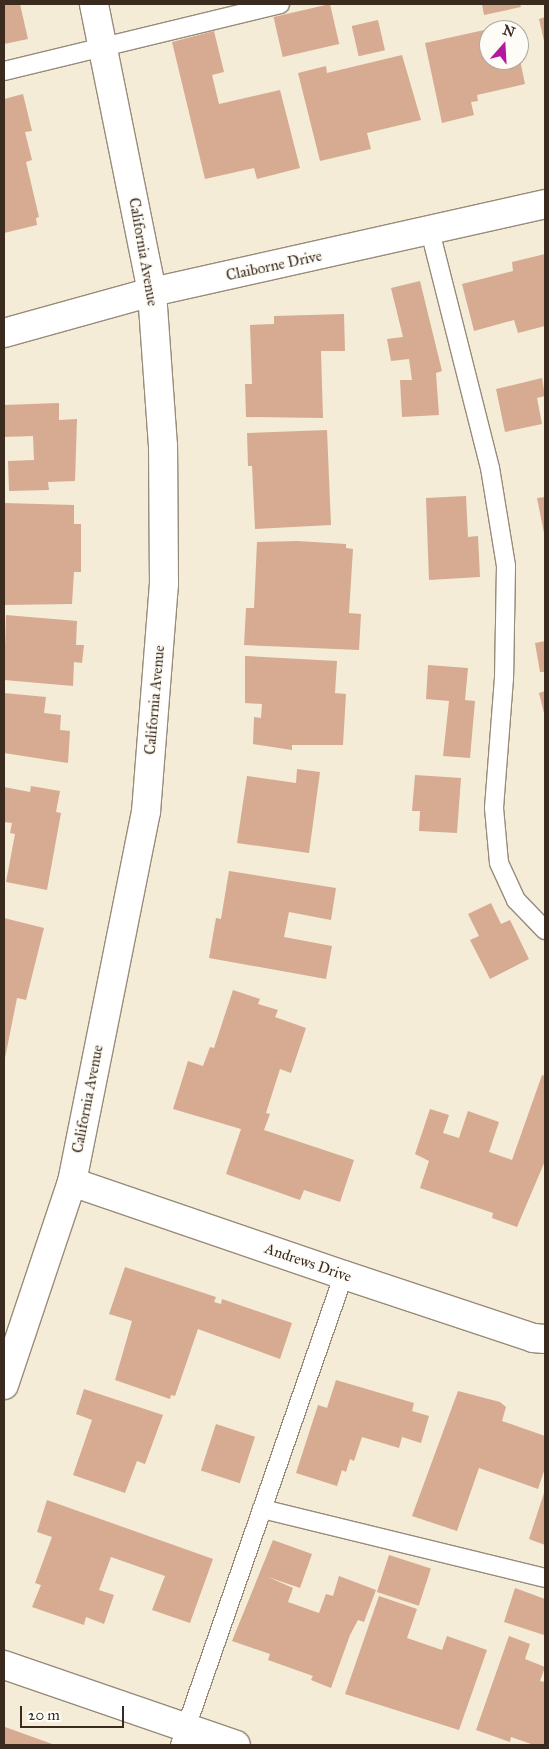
<!DOCTYPE html>
<style>
body{margin:0}
#map{position:relative;width:549px;height:1749px;overflow:hidden;background:#f4ecd6;font-family:"IM FELL Great Primer",serif}
div>[style]{position:absolute}
[style*='--x']{left:calc(var(--x)*1px);top:calc(var(--y)*1px);width:calc(var(--w)*1px);rotate:calc(var(--a)*1deg)}
.building>*{inset:0;background:#d6ab92;transform-origin:0 0}
.roads{filter:drop-shadow(1px 0 #988b7a) drop-shadow(-1px 0 #988b7a) drop-shadow(0 1px #988b7a) drop-shadow(0 -1px #988b7a)}
.lane>*{height:18px;margin:-9px;padding:0 9px;transform-origin:9px;border-radius:9px;background:#fff}
.street>*{height:28px;margin:-14px;padding:0 14px;transform-origin:14px;border-radius:14px;background:#fff}
.secondary>*{height:28px;margin:-14px;padding:0 14px;transform-origin:14px;border-radius:14px;background:#fff}
span{translate:-50% -50%;white-space:nowrap;text-align:center;line-height:1.15;-webkit-text-stroke:4.5px #fdfcf7;paint-order:stroke}
.street-label{font-size:15px;color:#3b2a1e}
.frame{position:absolute;inset:0;border:5px solid #3b2a1e;pointer-events:none}
.north{position:absolute;left:479px;top:20px;width:50px;height:50px;box-sizing:border-box;background:#fdfcf7;border:1px solid #afa8a0;border-radius:50%;rotate:19deg;font-size:14px;font-weight:700;line-height:20px;text-align:center;color:#3b2a1e}
.north::after{content:'';display:block;margin:auto;width:18px;height:22px;background:#b5179e;clip-path:polygon(50% 0,100% 100%,50% 72%,0 100%)}
.scale{position:absolute;left:20px;top:1706px;width:104px;height:22px;box-sizing:border-box;border:2px solid #3b2a1e;border-top:0;padding-left:6px;font-size:15px;line-height:18px;white-space:nowrap;color:#3b2a1e;-webkit-text-stroke:4px #fdfcf7;paint-order:stroke}
</style>
<div id="map">
<div class="building">
<div style="clip-path:polygon(4px 4px,20px 4px,28px 39px,4px 44px)"></div>
<div style="left:330px;top:4px;width:41px;height:58px;rotate:77deg"></div>
<div style="clip-path:polygon(482px 4px,520px 4px,521px 7px,484px 15px)"></div>
<div style="clip-path:polygon(545px 17px,545px 41px,544px 41px,539px 19px)"></div>
<div style="left:378px;top:20px;width:31px;height:27px;rotate:77deg"></div>
<div style="clip-path:polygon(489px 29px,489px 60px,520px 60px,525px 84px,477px 95px,478px 101px,471px 102px,474px 115px,442px 123px,425px 43px)"></div>
<div style="clip-path:polygon(214px 31px,224px 72px,212px 75px,219px 104px,280px 90px,300px 168px,257px 179px,254px 168px,205px 179px,172px 42px)"></div>
<div style="clip-path:polygon(402px 55px,421px 120px,367px 133px,371px 149px,320px 161px,298px 73px,326px 66px,327px 73px)"></div>
<div style="clip-path:polygon(23px 94px,32px 131px,25px 132px,32px 160px,26px 162px,39px 217px,36px 218px,37px 225px,4px 233px,4px 99px)"></div>
<div style="clip-path:polygon(545px 254px,545px 326px,518px 333px,514px 320px,474px 331px,462px 284px,513px 271px,512px 262px)"></div>
<div style="clip-path:polygon(420px 281px,442px 371px,436px 373px,439px 415px,402px 417px,400px 380px,412px 380px,409px 359px,391px 361px,387px 339px,403px 337px,391px 288px)"></div>
<div style="clip-path:polygon(344px 314px,345px 351px,321px 351px,323px 418px,246px 417px,245px 384px,252px 384px,250px 325px,274px 324px,274px 316px)"></div>
<div style="clip-path:polygon(542px 378px,545px 396px,537px 398px,542px 424px,505px 432px,496px 389px)"></div>
<div style="clip-path:polygon(59px 403px,59px 420px,77px 419px,75px 481px,48px 482px,49px 490px,9px 491px,8px 461px,34px 460px,33px 436px,4px 437px,4px 405px)"></div>
<div style="clip-path:polygon(327px 430px,331px 525px,255px 529px,252px 466px,248px 466px,247px 433px)"></div>
<div style="clip-path:polygon(466px 496px,468px 537px,478px 536px,480px 577px,429px 580px,426px 498px)"></div>
<div style="clip-path:polygon(545px 497px,545px 532px,544px 533px,537px 498px)"></div>
<div style="clip-path:polygon(4px 503px,74px 505px,74px 524px,81px 524px,81px 572px,74px 572px,72px 604px,4px 605px)"></div>
<div style="clip-path:polygon(297px 541px,346px 544px,346px 548px,353px 549px,349px 613px,361px 614px,359px 650px,244px 645px,246px 608px,254px 608px,257px 542px)"></div>
<div style="clip-path:polygon(6px 615px,77px 621px,76px 645px,84px 645px,82px 663px,74px 662px,73px 686px,4px 680px)"></div>
<div style="clip-path:polygon(545px 641px,545px 672px,540px 672px,535px 643px)"></div>
<div style="clip-path:polygon(245px 656px,337px 661px,335px 693px,346px 694px,343px 745px,292px 745px,292px 750px,253px 744px,254px 717px,261px 718px,262px 704px,245px 703px)"></div>
<div style="clip-path:polygon(428px 665px,468px 668px,465px 700px,475px 701px,470px 758px,443px 756px,449px 701px,426px 699px)"></div>
<div style="clip-path:polygon(545px 691px,545px 717px,539px 693px)"></div>
<div style="clip-path:polygon(4px 693px,46px 697px,44px 713px,61px 715px,60px 730px,70px 731px,68px 763px,4px 753px)"></div>
<div style="clip-path:polygon(297px 769px,320px 772px,309px 853px,237px 843px,247px 776px,296px 783px)"></div>
<div style="clip-path:polygon(415px 775px,461px 778px,457px 833px,419px 831px,420px 811px,412px 811px)"></div>
<div style="clip-path:polygon(31px 786px,60px 791px,56px 812px,61px 813px,47px 890px,6px 882px,15px 834px,10px 833px,12px 823px,4px 822px,4px 787px,30px 792px)"></div>
<div style="clip-path:polygon(229px 871px,336px 888px,331px 920px,289px 912px,284px 937px,332px 946px,326px 979px,209px 958px,216px 918px,221px 919px)"></div>
<div style="clip-path:polygon(491px 903px,501px 924px,510px 920px,529px 959px,490px 979px,470px 940px,479px 936px,468px 914px)"></div>
<div style="clip-path:polygon(4px 918px,44px 928px,26px 1000px,17px 998px,4px 1063px)"></div>
<div style="clip-path:polygon(233px 990px,260px 999px,258px 1004px,278px 1010px,275px 1017px,306px 1028px,291px 1073px,280px 1069px,266px 1113px,270px 1114px,264px 1130px,354px 1160px,340px 1202px,304px 1190px,300px 1200px,226px 1174px,241px 1129px,173px 1109px,188px 1061px,203px 1066px,210px 1047px,214px 1048px)"></div>
<div style="clip-path:polygon(542px 1075px,545px 1076px,545px 1161px,517px 1227px,492px 1218px,493px 1213px,420px 1188px,429px 1161px,415px 1154px,430px 1109px,449px 1115px,443px 1133px,459px 1138px,468px 1111px,499px 1122px,489px 1152px,512px 1160px)"></div>
<div style="clip-path:polygon(125px 1267px,216px 1297px,214px 1302px,221px 1304px,222px 1299px,292px 1323px,280px 1359px,198px 1329px,175px 1396px,171px 1395px,170px 1399px,115px 1380px,132px 1321px,109px 1314px)"></div>
<div style="clip-path:polygon(336px 1380px,414px 1403px,412px 1411px,429px 1416px,421px 1443px,402px 1437px,399px 1448px,362px 1437px,354px 1461px,350px 1459px,346px 1472px,342px 1470px,337px 1486px,296px 1473px,318px 1405px,327px 1408px)"></div>
<div style="clip-path:polygon(84px 1389px,163px 1415px,145px 1464px,137px 1461px,125px 1493px,73px 1475px,92px 1420px,76px 1414px)"></div>
<div style="clip-path:polygon(458px 1391px,500px 1402px,506px 1407px,502px 1421px,545px 1436px,545px 1468px,538px 1489px,479px 1468px,457px 1531px,412px 1516px)"></div>
<div style="left:216px;top:1424px;width:41px;height:49px;rotate:18deg"></div>
<div style="clip-path:polygon(545px 1490px,545px 1545px,529px 1539px)"></div>
<div style="clip-path:polygon(47px 1500px,213px 1559px,190px 1623px,152px 1610px,165px 1576px,111px 1557px,99px 1590px,114px 1595px,104px 1624px,86px 1617px,84px 1625px,32px 1607px,41px 1585px,35px 1583px,52px 1537px,37px 1532px)"></div>
<div style="clip-path:polygon(273px 1540px,312px 1554px,300px 1588px,268px 1577px,293px 1588px,288px 1602px,319px 1613px,326px 1594px,333px 1596px,339px 1576px,376px 1590px,364px 1622px,358px 1620px,350px 1635px,331px 1688px,311px 1680px,313px 1676px,268px 1660px,270px 1654px,232px 1641px)"></div>
<div style="left:389px;top:1555px;width:44px;height:39px;rotate:18deg"></div>
<div style="clip-path:polygon(515px 1588px,545px 1599px,544px 1635px,504px 1622px)"></div>
<div style="clip-path:polygon(379px 1596px,417px 1609px,407px 1638px,442px 1650px,447px 1636px,487px 1650px,459px 1730px,345px 1694px)"></div>
<div style="clip-path:polygon(509px 1636px,530px 1644px,525px 1659px,545px 1667px,540px 1681px,545px 1682px,545px 1745px,534px 1745px,511px 1737px,510px 1742px,476px 1730px)"></div>
<div style="clip-path:polygon(5px 1727px,55px 1745px,4px 1745px)"></div>
</div>
<div class="roads">
<div class="lane">
<div style="--x:4;--y:71;--w:284;--a:-13.6"></div>
<div style="--x:430;--y:231;--w:244;--a:75.8"></div>
<div style="--x:490;--y:468;--w:99;--a:80.7"></div>
<div style="--x:506;--y:566;--w:112;--a:91"></div>
<div style="--x:504;--y:678;--w:130;--a:94.4"></div>
<div style="--x:494;--y:808;--w:55;--a:84.8"></div>
<div style="--x:499;--y:863;--w:41;--a:65.3"></div>
<div style="--x:516;--y:900;--w:42;--a:46"></div>
<div style="--x:262;--y:1509;--w:291;--a:13.7"></div>
<div style="--x:180;--y:1745;--w:498;--a:-70.8"></div>
</div>
<div class="street">
<div style="--x:4;--y:333;--w:154;--a:-15.5"></div>
<div style="--x:152;--y:292;--w:403;--a:-12.6"></div>
<div style="--x:72;--y:1182;--w:287;--a:18.9"></div>
<div style="--x:344;--y:1275;--w:199;--a:18.4"></div>
<div style="--x:533;--y:1338;--w:12;--a:5"></div>
<div style="--x:4;--y:1665;--w:245;--a:19"></div>
</div>
<div class="secondary">
<div style="--x:4;--y:1385;--w:214;--a:-71.5"></div>
<div style="--x:72;--y:1182;--w:377;--a:-78.7"></div>
<div style="--x:146;--y:812;--w:229;--a:-85.5"></div>
<div style="--x:164;--y:584;--w:138;--a:-90.4"></div>
<div style="--x:163;--y:446;--w:154;--a:-94.1"></div>
<div style="--x:152;--y:292;--w:294;--a:-101.4"></div>
</div>
</div>
<div class="street-label">
<span style="left:143px;top:252px;rotate:80deg">California Avenue</span>
<span style="left:274px;top:266px;rotate:-12deg">Claiborne Drive</span>
<span style="left:155px;top:700px;rotate:-85deg">California Avenue</span>
<span style="left:88px;top:1099px;rotate:-79deg">California Avenue</span>
<span style="left:308px;top:1263px;rotate:19deg">Andrews Drive</span>
</div>
<div class="frame"></div>
<div class="north">N</div>
<div class="scale">20 m</div>
</div>
